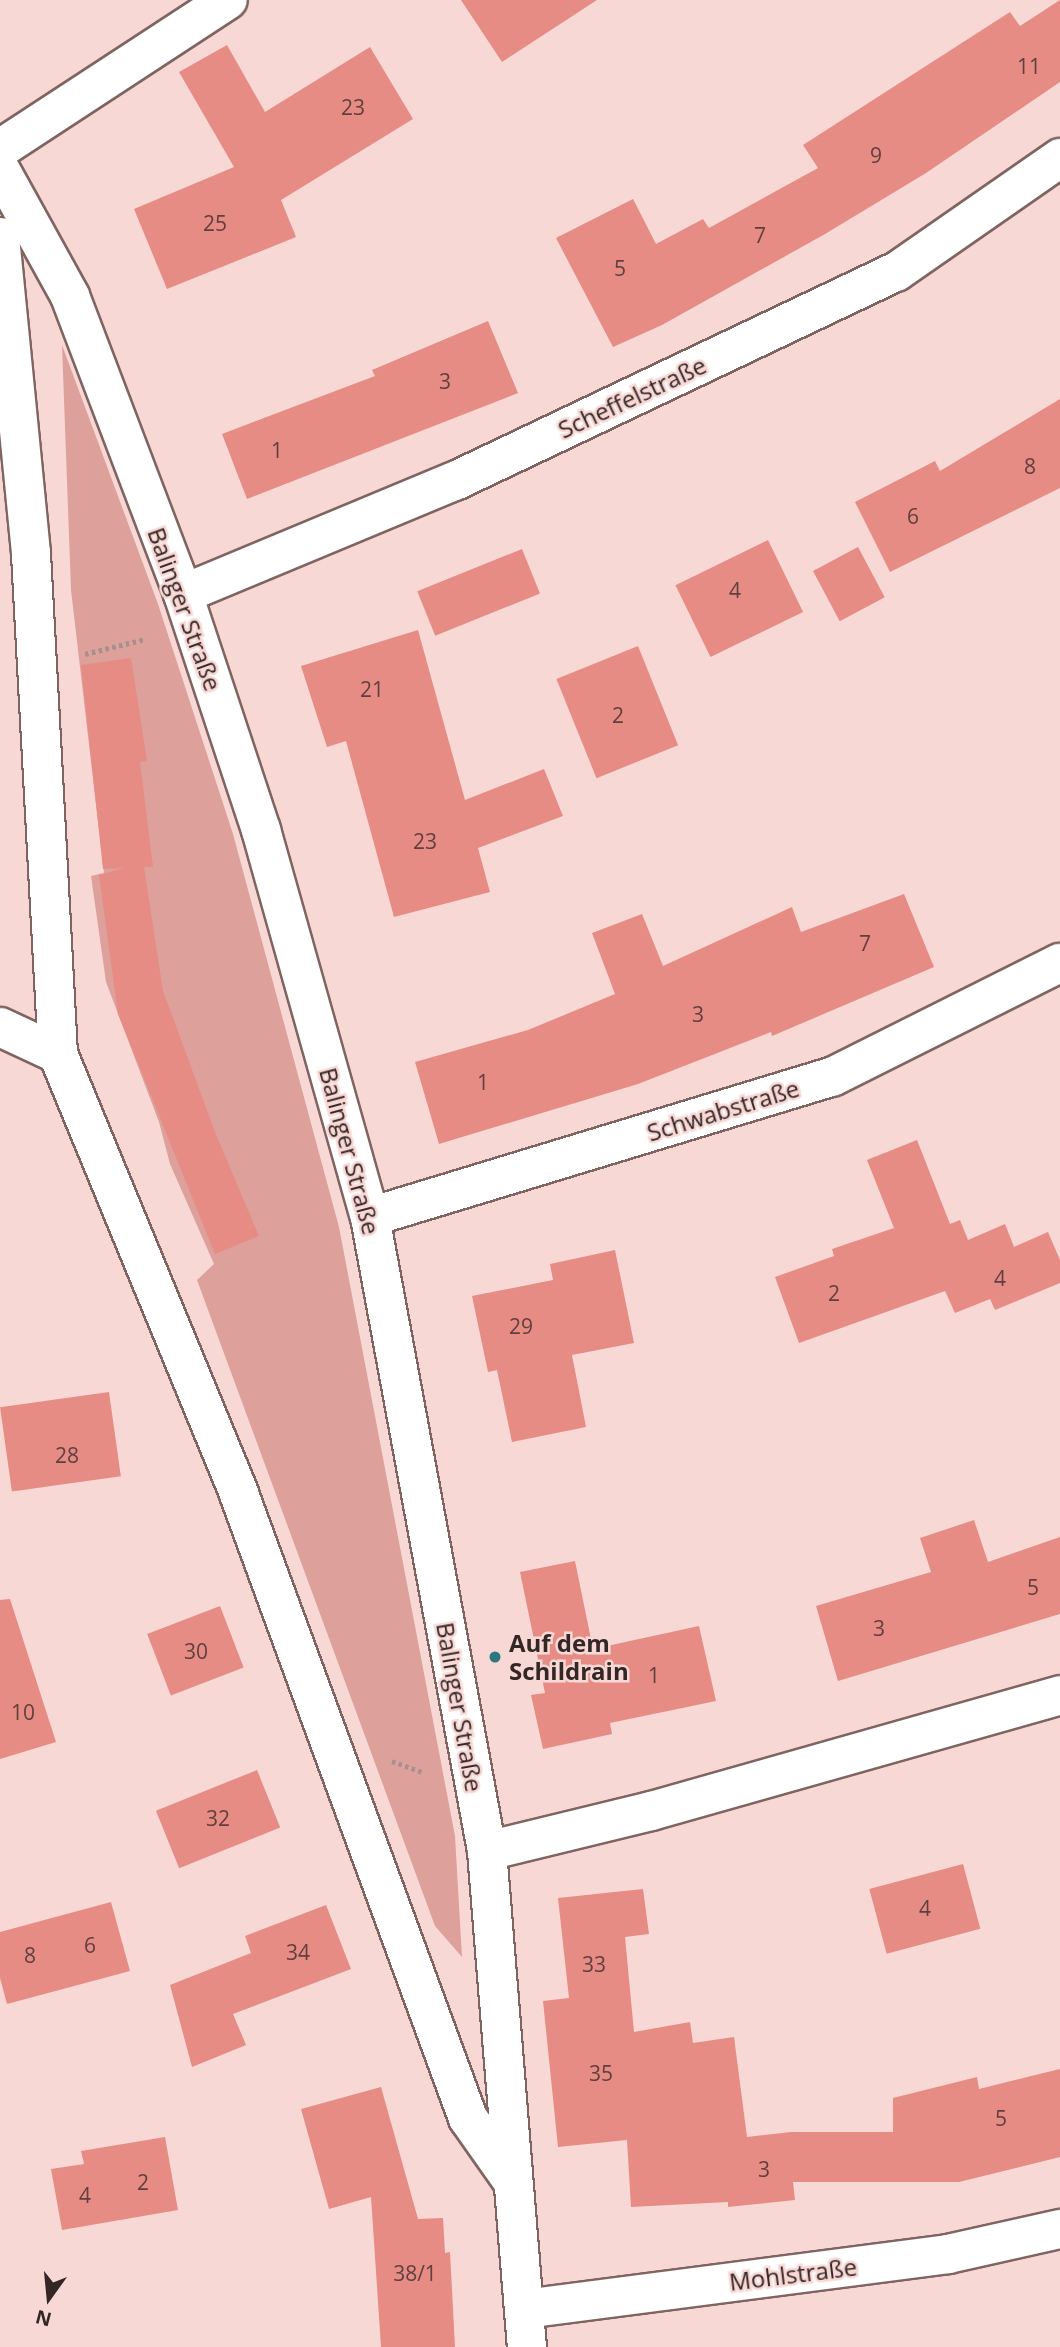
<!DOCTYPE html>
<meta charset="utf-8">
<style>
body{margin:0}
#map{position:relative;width:1060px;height:2347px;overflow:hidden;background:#f8d8d5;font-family:"Open Sans",sans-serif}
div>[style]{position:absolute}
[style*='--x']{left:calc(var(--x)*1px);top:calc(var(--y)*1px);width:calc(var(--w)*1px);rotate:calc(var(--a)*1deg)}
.green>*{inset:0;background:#dea09a}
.building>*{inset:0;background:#e78b85;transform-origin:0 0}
.path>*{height:4.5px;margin-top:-2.25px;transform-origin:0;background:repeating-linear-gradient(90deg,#a78f8d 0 3.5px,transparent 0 7px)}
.roads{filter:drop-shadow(2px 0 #7f6461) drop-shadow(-2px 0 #7f6461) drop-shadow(0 2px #7f6461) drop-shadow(0 -2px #7f6461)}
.street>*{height:38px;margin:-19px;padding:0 19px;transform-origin:19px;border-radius:19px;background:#fff}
.dots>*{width:19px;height:19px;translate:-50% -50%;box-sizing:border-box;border:4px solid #f8d8d5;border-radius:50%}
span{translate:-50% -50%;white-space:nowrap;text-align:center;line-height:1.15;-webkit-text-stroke:5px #f8d8d5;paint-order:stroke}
.number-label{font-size:21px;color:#60403e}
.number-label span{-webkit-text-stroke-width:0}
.street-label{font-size:24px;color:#332726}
.poi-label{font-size:24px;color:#332726;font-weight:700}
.left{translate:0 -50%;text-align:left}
.north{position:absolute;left:14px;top:2263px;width:70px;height:70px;-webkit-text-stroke:5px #f8d8d5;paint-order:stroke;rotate:195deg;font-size:19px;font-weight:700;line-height:28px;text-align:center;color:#332726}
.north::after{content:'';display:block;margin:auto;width:24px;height:32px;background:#332726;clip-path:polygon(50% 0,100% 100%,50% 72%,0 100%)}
</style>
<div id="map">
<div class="green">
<div style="clip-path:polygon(62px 345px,158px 604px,233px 834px,339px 1227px,455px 1836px,462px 1957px,435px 1926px,197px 1280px,214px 1264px,170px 1164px,159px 1122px,106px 982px,91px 876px,104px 873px,71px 590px)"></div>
</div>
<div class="building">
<div style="clip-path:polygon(461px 0,597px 0,502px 62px)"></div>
<div style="clip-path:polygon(1060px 0,1060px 82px,926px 173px,825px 234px,662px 325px,613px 347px,556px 238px,633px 199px,656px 244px,703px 219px,709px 228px,818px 168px,803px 145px,1010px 12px,1020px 26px)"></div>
<div style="clip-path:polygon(227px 45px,265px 112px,370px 47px,413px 119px,281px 200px,296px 237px,167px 289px,134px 209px,234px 167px,179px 72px)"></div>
<div style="clip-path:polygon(488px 321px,518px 393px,247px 499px,222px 434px,375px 376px,372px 370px)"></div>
<div style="clip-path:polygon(1060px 399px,1060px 488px,890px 572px,855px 502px,935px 461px,940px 471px)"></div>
<div style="left:768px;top:540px;width:80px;height:103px;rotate:64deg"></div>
<div style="left:858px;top:547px;width:57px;height:51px;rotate:62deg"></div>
<div style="left:522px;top:549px;width:48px;height:113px;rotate:68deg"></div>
<div style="clip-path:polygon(418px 630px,465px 800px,544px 769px,563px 816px,478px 848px,490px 892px,394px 917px,346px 741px,327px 747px,301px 666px)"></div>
<div style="left:638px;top:646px;width:107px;height:88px;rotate:68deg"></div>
<div style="clip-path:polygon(131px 658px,147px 761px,140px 762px,153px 867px,144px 867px,163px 991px,215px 1132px,259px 1236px,215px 1254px,118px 1014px,99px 875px,124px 868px,103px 869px,81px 665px)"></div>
<div style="clip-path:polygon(904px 894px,934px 967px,772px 1036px,771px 1032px,638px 1084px,439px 1144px,415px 1062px,528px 1030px,615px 994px,592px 933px,642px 914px,663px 966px,792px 907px,801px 932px)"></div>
<div style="clip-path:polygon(917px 1140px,950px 1224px,960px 1220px,968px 1240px,1005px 1224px,1014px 1247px,1048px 1232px,1060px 1260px,1060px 1283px,995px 1310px,990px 1299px,955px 1313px,945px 1291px,799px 1343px,775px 1277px,834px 1256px,832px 1249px,894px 1228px,867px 1160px)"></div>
<div style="clip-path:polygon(615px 1250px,634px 1343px,572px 1355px,586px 1427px,512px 1442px,497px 1370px,488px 1372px,472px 1296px,553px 1280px,550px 1264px)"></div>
<div style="left:109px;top:1392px;width:85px;height:110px;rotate:82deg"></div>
<div style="clip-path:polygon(974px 1520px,988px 1562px,1060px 1537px,1060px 1614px,838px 1681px,816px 1606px,931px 1572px,920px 1538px)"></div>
<div style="clip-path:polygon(575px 1561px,593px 1649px,699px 1626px,716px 1701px,610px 1723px,612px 1734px,543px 1749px,531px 1695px,545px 1693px,520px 1572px)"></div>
<div style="clip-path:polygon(10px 1599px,56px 1742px,0 1759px,0 1600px)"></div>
<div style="left:220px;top:1606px;width:66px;height:78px;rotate:69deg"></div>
<div style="left:257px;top:1770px;width:62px;height:109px;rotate:68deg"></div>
<div style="left:963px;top:1864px;width:67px;height:97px;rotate:75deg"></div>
<div style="clip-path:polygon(643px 1889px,649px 1934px,625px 1937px,634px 2032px,690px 2022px,693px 2043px,734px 2037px,747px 2137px,791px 2132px,893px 2132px,893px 2098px,977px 2077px,979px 2089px,1060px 2069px,1060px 2157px,959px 2182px,793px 2182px,795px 2200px,728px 2207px,728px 2202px,631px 2207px,627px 2140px,558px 2147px,543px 2001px,569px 1998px,558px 1898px)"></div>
<div style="clip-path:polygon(111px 1902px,130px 1971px,7px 2004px,0 1978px,0 1932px)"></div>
<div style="clip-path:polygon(326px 1905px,351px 1969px,233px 2014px,246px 2045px,192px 2067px,170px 1985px,251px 1953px,245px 1936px)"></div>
<div style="clip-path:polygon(381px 2087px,418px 2219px,443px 2218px,445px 2253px,450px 2252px,455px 2347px,381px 2347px,371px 2197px,329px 2209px,301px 2109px)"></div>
<div style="clip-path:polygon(165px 2137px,178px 2210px,62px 2230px,51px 2169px,84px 2164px,81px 2151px)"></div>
</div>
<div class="path">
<div style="--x:85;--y:654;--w:62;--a:-14"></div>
<div style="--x:392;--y:1761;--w:33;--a:20"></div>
</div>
<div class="roads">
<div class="street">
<div style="--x:0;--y:149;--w:272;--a:-33.2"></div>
<div style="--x:0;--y:169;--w:145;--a:61.1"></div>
<div style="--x:70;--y:296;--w:319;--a:69.2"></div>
<div style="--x:183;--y:594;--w:249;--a:71.7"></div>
<div style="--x:261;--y:830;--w:402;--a:74.3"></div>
<div style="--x:370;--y:1217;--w:645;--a:79.54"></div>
<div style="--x:487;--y:1851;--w:498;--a:85.4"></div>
<div style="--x:0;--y:237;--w:319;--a:84.4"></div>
<div style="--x:31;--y:554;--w:501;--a:86.91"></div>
<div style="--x:58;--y:1054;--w:476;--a:67.6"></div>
<div style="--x:239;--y:1494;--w:665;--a:69.85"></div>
<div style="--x:468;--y:2118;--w:78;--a:54.9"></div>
<div style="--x:183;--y:594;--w:295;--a:-22.6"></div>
<div style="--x:455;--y:481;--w:488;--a:-25.4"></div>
<div style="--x:896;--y:272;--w:200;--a:-34.8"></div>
<div style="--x:0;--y:1027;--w:64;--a:25"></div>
<div style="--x:370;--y:1217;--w:483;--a:-16.9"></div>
<div style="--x:832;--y:1077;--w:255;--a:-26.6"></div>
<div style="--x:487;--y:1851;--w:169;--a:-13.7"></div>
<div style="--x:651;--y:1811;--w:425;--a:-15.8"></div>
<div style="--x:525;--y:2309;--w:427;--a:-7.4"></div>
<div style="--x:948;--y:2254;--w:115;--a:-12.6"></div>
</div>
</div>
<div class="dots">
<div style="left:495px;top:1657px;background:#2e777f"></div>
</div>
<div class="number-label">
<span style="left:1029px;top:66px">11</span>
<span style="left:353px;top:107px">23</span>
<span style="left:876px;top:155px">9</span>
<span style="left:215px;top:223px">25</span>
<span style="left:760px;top:235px">7</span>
<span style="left:620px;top:268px">5</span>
<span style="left:445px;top:381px">3</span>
<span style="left:277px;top:450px">1</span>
<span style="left:1030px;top:466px">8</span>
<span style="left:913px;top:516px">6</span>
<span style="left:735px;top:590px">4</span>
<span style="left:372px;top:689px">21</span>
<span style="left:618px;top:715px">2</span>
<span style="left:425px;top:841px">23</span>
<span style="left:865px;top:943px">7</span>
<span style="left:698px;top:1014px">3</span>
<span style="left:483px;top:1082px">1</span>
<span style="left:1000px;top:1278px">4</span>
<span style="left:834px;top:1293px">2</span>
<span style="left:521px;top:1326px">29</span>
<span style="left:67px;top:1455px">28</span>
<span style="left:1033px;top:1587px">5</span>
<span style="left:879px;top:1628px">3</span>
<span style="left:196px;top:1651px">30</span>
<span style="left:654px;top:1675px">1</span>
<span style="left:23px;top:1712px">10</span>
<span style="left:218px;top:1818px">32</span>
<span style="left:925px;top:1908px">4</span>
<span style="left:90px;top:1945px">6</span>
<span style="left:298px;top:1952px">34</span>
<span style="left:30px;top:1955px">8</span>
<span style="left:594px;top:1964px">33</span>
<span style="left:601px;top:2073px">35</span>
<span style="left:1001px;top:2118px">5</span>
<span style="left:764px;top:2169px">3</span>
<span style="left:143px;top:2182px">2</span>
<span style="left:85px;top:2195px">4</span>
<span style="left:415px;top:2273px">38/1</span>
</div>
<div class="street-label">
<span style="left:632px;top:397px;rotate:-25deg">Scheffelstraße</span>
<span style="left:185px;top:609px;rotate:70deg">Balinger Straße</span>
<span style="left:723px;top:1110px;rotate:-17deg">Schwabstraße</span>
<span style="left:350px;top:1151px;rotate:75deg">Balinger Straße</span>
<span style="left:460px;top:1707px;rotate:80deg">Balinger Straße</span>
<span style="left:793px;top:2274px;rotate:-7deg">Mohlstraße</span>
</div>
<div class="poi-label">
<span class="left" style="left:509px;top:1657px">Auf dem<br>Schildrain</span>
</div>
<div class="north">N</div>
</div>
